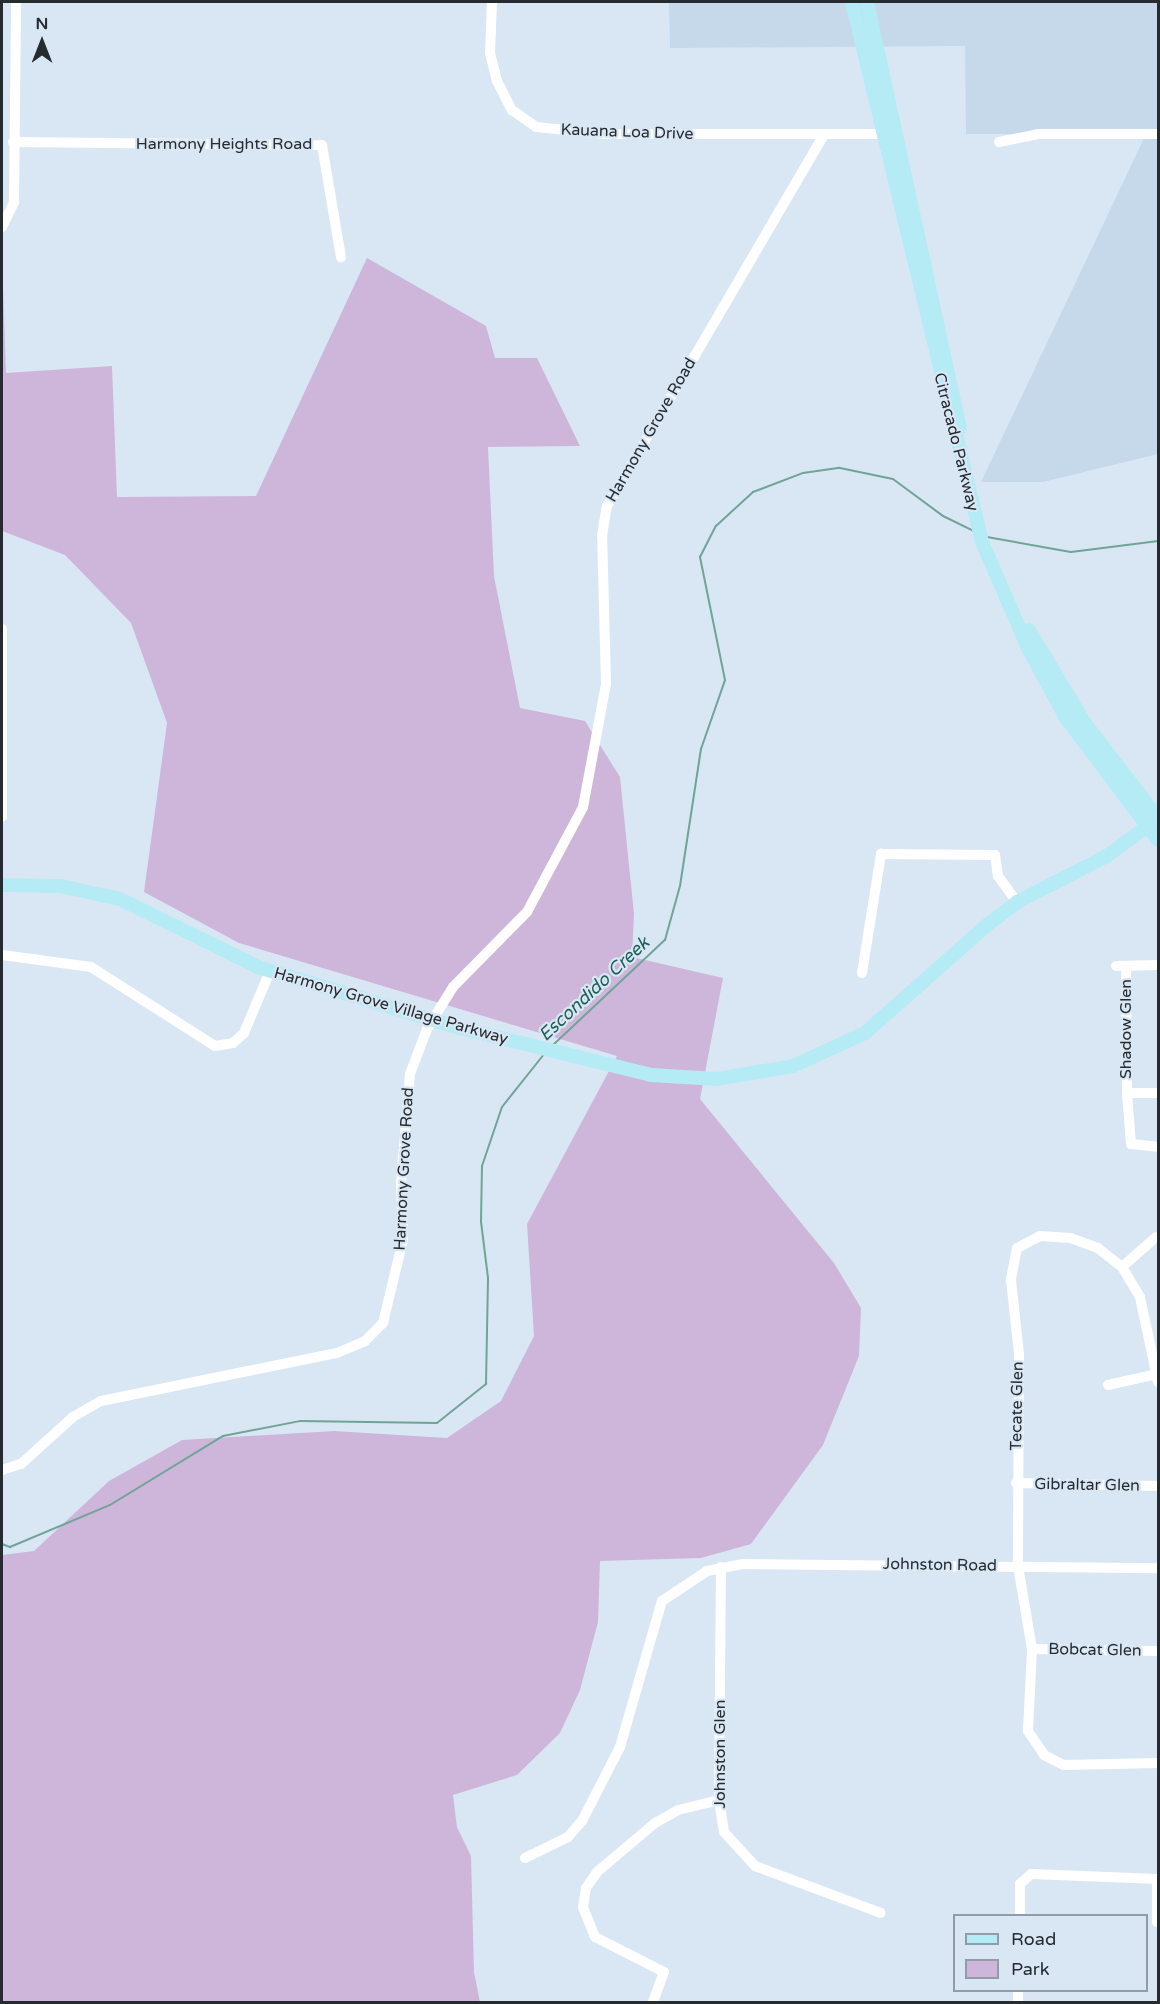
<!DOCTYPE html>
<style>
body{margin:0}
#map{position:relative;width:1160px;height:2004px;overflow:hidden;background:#d9e7f5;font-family:"Varela Round",sans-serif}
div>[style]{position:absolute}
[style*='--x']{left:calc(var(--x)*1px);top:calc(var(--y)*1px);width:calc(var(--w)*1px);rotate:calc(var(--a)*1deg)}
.built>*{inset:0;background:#c5d9eb}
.green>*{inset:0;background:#ceb6db}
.stream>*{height:2px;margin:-1px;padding:0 1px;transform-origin:1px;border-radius:1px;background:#70a497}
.minor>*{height:10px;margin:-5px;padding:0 5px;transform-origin:5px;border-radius:5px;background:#fff}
.major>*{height:14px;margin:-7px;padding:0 7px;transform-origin:7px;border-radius:7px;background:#b4ebf5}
span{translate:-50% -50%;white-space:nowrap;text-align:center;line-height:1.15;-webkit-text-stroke:4.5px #d9e7f5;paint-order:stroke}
.street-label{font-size:16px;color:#262b30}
.water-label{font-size:18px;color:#1d6154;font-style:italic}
.frame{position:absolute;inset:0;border:3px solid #262b30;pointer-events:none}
.legend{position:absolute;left:953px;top:1914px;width:195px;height:78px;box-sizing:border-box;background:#d9e7f5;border:2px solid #919ca6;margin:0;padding:8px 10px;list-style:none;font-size:18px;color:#262b30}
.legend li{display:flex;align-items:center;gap:12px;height:30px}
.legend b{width:30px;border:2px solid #919ca6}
.north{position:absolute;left:12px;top:12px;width:60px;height:60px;-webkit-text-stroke:4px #d9e7f5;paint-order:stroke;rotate:0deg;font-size:16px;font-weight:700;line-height:24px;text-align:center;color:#262b30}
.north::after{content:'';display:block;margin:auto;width:21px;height:27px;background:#262b30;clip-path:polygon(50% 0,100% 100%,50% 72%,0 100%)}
</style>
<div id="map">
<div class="built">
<div style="clip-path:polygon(669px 2px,1158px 2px,1158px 454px,1043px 482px,981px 482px,1146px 134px,966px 134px,965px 46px,670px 48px)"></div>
</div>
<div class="green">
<div style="clip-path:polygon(2px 257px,6px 373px,112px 366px,117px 497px,256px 496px,367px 258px,486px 326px,495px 358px,537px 358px,580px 446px,488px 447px,494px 576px,520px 708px,585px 721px,620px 777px,634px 914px,632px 957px,723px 978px,700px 1099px,834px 1263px,861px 1308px,859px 1356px,823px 1445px,751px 1544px,701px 1558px,600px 1561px,598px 1622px,580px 1690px,560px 1733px,517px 1775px,453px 1795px,457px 1827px,471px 1856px,474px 1972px,480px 2002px,2px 2002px,2px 1555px,34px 1551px,109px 1481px,182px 1440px,334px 1431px,447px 1438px,501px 1401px,534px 1336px,527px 1224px,617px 1056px,239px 943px,144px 892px,167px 723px,131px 623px,65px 555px,2px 531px)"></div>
</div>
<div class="stream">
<div style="--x:987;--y:537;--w:85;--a:10.1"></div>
<div style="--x:1071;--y:552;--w:88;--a:-7.2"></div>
<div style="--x:553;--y:1045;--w:154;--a:-43.2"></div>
<div style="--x:665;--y:940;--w:56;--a:-74.5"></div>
<div style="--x:680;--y:886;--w:139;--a:-81.3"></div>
<div style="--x:701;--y:749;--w:73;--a:-70.8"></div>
<div style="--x:725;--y:680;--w:126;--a:-101.5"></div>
<div style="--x:700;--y:557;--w:35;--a:-63"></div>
<div style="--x:716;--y:526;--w:50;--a:-42.6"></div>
<div style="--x:753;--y:492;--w:53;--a:-20.8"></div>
<div style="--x:803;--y:473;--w:37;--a:-8"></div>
<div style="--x:840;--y:468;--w:54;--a:11.7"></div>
<div style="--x:893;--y:479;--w:62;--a:36.5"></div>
<div style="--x:943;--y:516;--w:34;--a:26"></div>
<div style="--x:2;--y:1544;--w:9;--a:21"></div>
<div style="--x:10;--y:1547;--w:108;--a:-22.8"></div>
<div style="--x:110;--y:1505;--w:132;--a:-31.4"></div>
<div style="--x:223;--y:1436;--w:78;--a:-11"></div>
<div style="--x:300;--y:1421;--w:137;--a:0.8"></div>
<div style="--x:437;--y:1423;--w:63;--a:-38.5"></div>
<div style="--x:486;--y:1384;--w:106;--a:-88.9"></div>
<div style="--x:488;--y:1278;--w:56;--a:-97.1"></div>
<div style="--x:481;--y:1222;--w:56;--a:-89"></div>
<div style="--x:482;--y:1166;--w:62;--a:-71.3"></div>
<div style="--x:502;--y:1107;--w:69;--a:-51.5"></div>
</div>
<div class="minor">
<div style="--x:492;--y:2;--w:51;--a:92.2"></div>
<div style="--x:490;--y:53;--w:29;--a:76"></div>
<div style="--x:497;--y:81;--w:33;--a:63"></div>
<div style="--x:512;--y:110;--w:29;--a:35"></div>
<div style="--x:536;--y:127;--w:70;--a:5.7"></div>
<div style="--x:606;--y:134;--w:285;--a:0"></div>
<div style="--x:13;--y:142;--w:309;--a:0.6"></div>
<div style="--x:322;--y:145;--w:114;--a:80.4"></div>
<div style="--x:999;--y:142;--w:41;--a:-11.3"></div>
<div style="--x:1039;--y:134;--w:119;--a:0"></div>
<div style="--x:2;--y:227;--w:28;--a:-64"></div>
<div style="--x:14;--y:202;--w:200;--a:-89.4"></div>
<div style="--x:2;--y:629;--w:188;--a:90"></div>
<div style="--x:2;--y:955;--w:90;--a:7.7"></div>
<div style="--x:91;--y:967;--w:147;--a:32.5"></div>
<div style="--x:215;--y:1046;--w:18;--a:-9"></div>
<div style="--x:233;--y:1043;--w:15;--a:-42"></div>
<div style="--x:244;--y:1033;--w:67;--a:-67.2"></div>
<div style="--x:1116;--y:966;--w:42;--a:-1.4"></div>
<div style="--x:1126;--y:966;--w:127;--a:89.5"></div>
<div style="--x:862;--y:973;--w:121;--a:-80.9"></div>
<div style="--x:881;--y:854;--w:114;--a:0.5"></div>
<div style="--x:995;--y:855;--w:21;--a:82"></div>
<div style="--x:998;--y:876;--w:32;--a:54"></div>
<div style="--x:1158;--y:1093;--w:31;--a:180"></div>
<div style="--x:1127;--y:1093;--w:51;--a:85.5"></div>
<div style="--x:1131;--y:1144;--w:27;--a:6"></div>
<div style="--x:1122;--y:1267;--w:45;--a:-41.4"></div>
<div style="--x:1158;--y:1382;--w:87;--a:-102"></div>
<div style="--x:1140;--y:1297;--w:35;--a:-121"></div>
<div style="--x:1122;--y:1267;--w:31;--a:-142"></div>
<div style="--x:1098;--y:1248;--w:30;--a:-160"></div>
<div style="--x:1070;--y:1238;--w:30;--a:-176"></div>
<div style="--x:1040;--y:1236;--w:26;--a:152"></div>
<div style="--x:1017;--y:1248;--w:33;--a:101"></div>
<div style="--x:1011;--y:1280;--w:74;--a:83.8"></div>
<div style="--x:1019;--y:1354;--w:212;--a:90.3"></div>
<div style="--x:1018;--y:1566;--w:84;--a:80.4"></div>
<div style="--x:1032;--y:1649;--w:82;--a:92.8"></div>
<div style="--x:1028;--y:1731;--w:29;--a:56"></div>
<div style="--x:1044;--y:1755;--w:22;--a:27"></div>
<div style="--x:1064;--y:1765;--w:94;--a:-1.2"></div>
<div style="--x:1108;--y:1385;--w:50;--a:-12.7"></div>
<div style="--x:2;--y:1470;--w:20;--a:-18"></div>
<div style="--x:21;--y:1464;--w:70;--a:-42.1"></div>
<div style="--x:73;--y:1417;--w:32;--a:-30"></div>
<div style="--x:101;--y:1401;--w:241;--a:-11.5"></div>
<div style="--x:337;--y:1353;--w:30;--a:-23"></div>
<div style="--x:365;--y:1341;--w:25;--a:-45"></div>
<div style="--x:383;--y:1323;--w:85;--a:-76.5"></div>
<div style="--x:403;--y:1240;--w:57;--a:-92"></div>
<div style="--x:401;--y:1183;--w:109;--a:-85.3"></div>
<div style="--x:410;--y:1074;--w:48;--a:-69.3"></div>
<div style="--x:427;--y:1029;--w:49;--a:-58.2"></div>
<div style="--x:453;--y:987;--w:105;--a:-45.4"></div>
<div style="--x:527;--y:912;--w:119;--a:-61.9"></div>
<div style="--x:583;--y:807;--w:125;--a:-79.4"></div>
<div style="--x:606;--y:684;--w:148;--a:-91.5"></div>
<div style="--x:602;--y:536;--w:30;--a:-81"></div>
<div style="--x:607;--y:506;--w:431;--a:-59.7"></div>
<div style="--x:1016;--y:1483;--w:142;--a:1.2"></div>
<div style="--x:721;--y:1567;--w:233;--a:90.5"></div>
<div style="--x:719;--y:1800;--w:32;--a:81"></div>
<div style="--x:724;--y:1832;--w:46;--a:47.6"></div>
<div style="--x:755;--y:1866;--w:134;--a:20.5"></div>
<div style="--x:1032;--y:1649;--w:126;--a:0.9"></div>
<div style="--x:525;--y:1858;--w:48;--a:-26"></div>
<div style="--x:568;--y:1837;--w:21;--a:-49"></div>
<div style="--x:582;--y:1821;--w:83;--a:-62.8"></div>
<div style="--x:620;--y:1747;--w:152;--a:-74"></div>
<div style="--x:662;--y:1601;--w:54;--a:-33.7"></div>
<div style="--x:707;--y:1571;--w:37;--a:-11"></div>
<div style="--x:743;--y:1564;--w:415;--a:0.6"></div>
<div style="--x:1020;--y:1916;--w:32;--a:-90"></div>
<div style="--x:1020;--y:1884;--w:15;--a:-42"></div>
<div style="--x:1031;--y:1874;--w:127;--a:2.3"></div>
<div style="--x:1157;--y:1922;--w:43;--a:-90"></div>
<div style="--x:653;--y:2002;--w:32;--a:-70"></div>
<div style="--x:664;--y:1972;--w:77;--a:-153.1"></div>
<div style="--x:595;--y:1937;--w:32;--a:-112"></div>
<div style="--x:583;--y:1907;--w:19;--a:-81"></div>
<div style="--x:586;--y:1888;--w:19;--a:-55"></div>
<div style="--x:597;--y:1872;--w:76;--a:-40.2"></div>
<div style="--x:655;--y:1823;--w:26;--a:-29"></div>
<div style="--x:678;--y:1810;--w:42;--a:-13.7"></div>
<div style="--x:1018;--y:2002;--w:12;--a:-90"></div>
</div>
<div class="major">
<div style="--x:852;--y:2;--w:555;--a:76.46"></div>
<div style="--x:982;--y:542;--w:116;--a:66.5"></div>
<div style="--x:1028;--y:648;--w:80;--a:61.5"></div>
<div style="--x:1066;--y:718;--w:153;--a:53"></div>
<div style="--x:867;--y:2;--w:436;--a:77.7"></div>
<div style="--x:1029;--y:630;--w:107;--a:59.1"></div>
<div style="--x:1084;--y:722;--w:121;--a:52.4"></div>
<div style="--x:2;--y:885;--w:58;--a:1"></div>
<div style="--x:60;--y:886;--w:61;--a:12.2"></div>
<div style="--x:120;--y:899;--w:154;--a:26.2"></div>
<div style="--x:258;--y:967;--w:211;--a:16.8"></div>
<div style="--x:460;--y:1028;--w:197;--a:13.8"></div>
<div style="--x:651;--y:1075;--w:66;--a:3.5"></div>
<div style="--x:717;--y:1079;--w:77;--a:-9.7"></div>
<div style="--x:793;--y:1066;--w:79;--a:-24.6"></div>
<div style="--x:865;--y:1033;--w:163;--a:-41.5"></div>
<div style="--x:987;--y:925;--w:38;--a:-37"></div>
<div style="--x:1017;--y:902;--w:101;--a:-27.1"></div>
<div style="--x:1107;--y:856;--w:64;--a:-36.7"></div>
</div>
<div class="street-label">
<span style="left:627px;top:132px;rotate:2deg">Kauana Loa Drive</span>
<span style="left:224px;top:144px">Harmony Heights Road</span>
<span style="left:651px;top:430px;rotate:-60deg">Harmony Grove Road</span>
<span style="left:956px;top:442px;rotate:76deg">Citracado Parkway</span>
<span style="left:391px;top:1006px;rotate:16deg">Harmony Grove Village Parkway</span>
<span style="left:1126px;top:1029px;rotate:-90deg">Shadow Glen</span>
<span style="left:404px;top:1169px;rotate:-87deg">Harmony Grove Road</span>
<span style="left:1017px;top:1406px;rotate:-89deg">Tecate Glen</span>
<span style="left:1087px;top:1485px;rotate:1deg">Gibraltar Glen</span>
<span style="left:940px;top:1565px;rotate:1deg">Johnston Road</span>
<span style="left:1095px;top:1650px;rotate:1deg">Bobcat Glen</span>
<span style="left:720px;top:1754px;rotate:-90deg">Johnston Glen</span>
</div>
<div class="water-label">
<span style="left:594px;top:989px;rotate:-43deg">Escondido Creek</span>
</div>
<div class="frame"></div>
<ul class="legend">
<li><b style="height:8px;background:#b4ebf5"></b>Road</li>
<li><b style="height:16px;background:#ceb6db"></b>Park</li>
</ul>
<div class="north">N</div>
</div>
